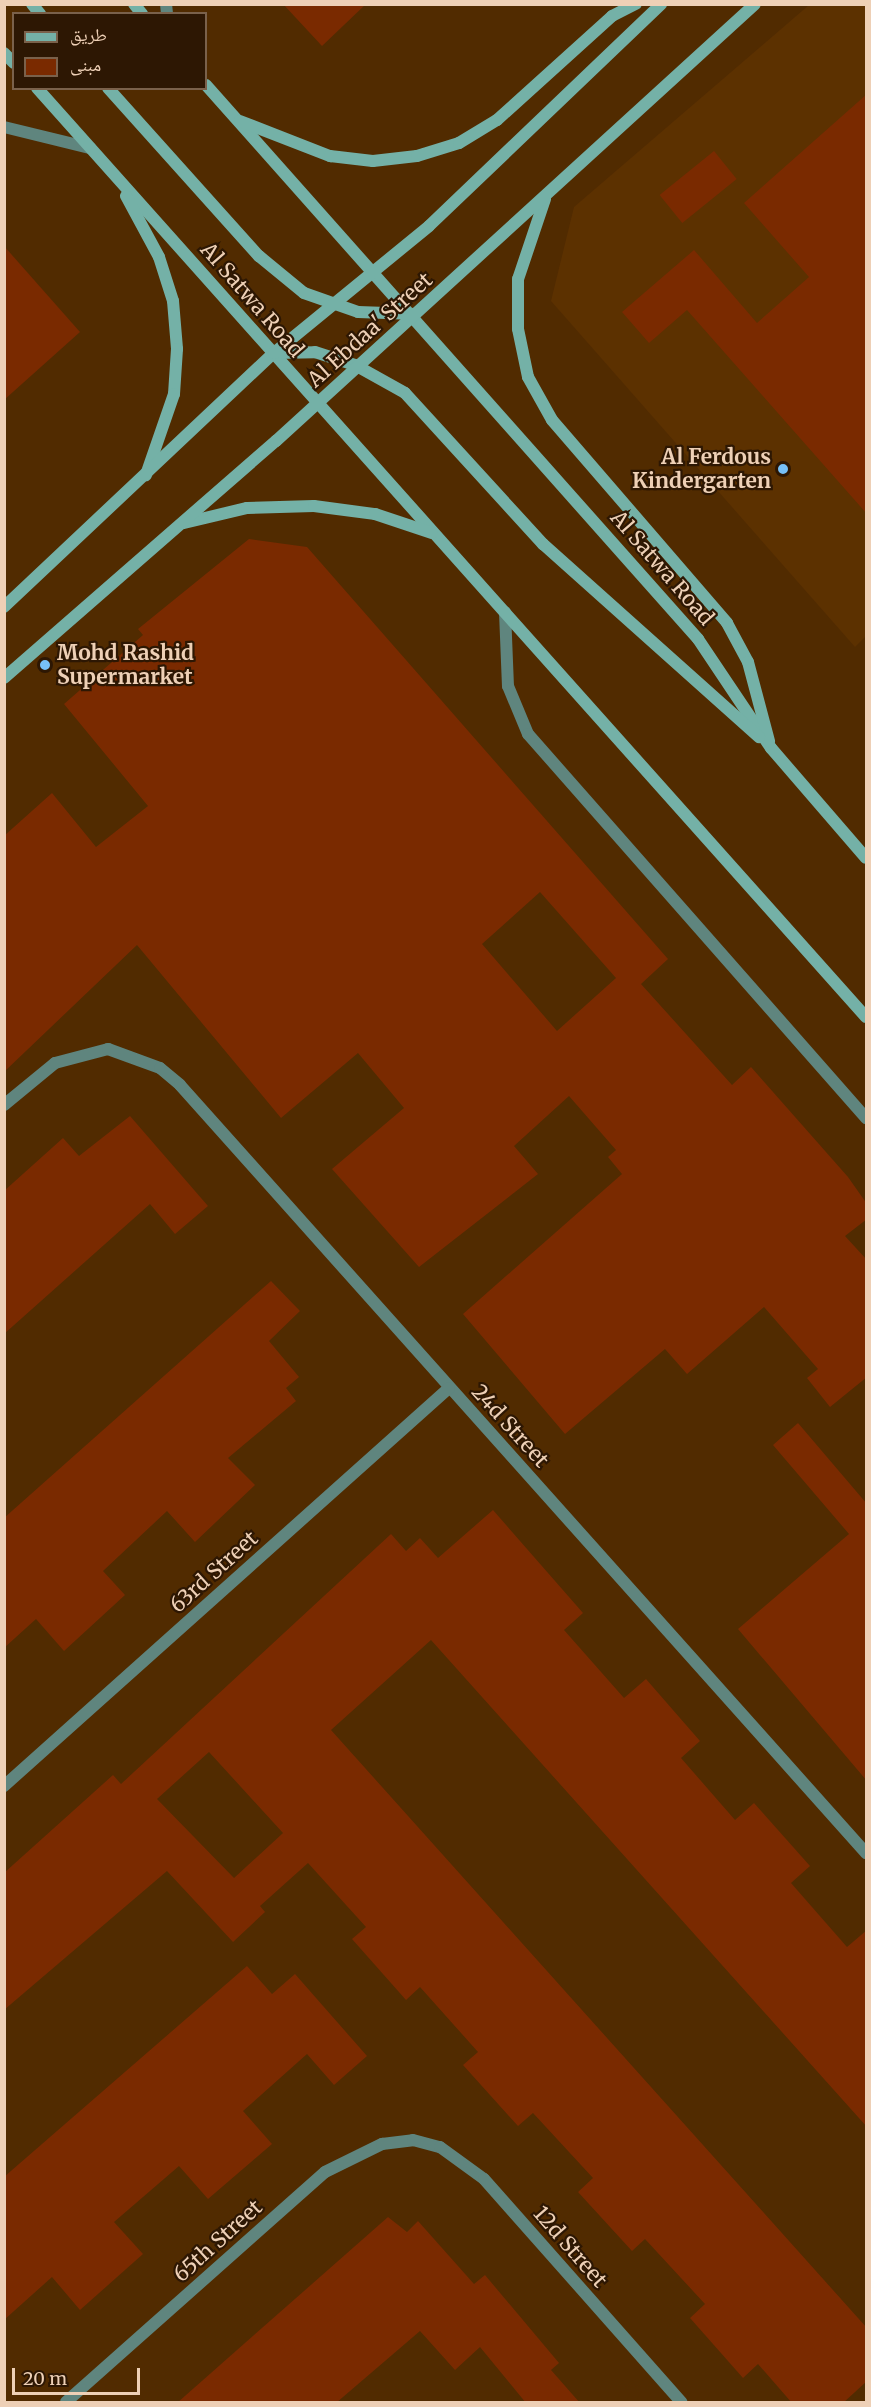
<!DOCTYPE html>
<meta charset="utf-8">
<style>
body{margin:0}
#map{position:relative;width:871px;height:2407px;overflow:hidden;background:#512b00;font-family:Merriweather,"Noto Naskh Arabic",serif}
div>[style]{position:absolute}
[style*='--x']{left:calc(var(--x)*1px);top:calc(var(--y)*1px);width:calc(var(--w)*1px);rotate:calc(var(--a)*1deg)}
.built>*{inset:0;background:#5c3100}
.building>*{inset:0;background:#7a2a00;transform-origin:0 0}
.minor>*{height:12px;margin:-6px;padding:0 6px;transform-origin:6px;border-radius:6px;background:#5f857e}
.secondary>*{height:12px;margin:-6px;padding:0 6px;transform-origin:6px;border-radius:6px;background:#74b1a7}
.dots>*{width:16px;height:16px;translate:-50% -50%;box-sizing:border-box;border:3px solid #2d1703;border-radius:50%}
span{translate:-50% -50%;white-space:nowrap;text-align:center;line-height:1.15;-webkit-text-stroke:4.5px #2d1703;paint-order:stroke}
.street-label{font-size:21px;color:#eed0b6}
.poi-label{font-size:21px;color:#eed0b6;font-weight:700}
.right{translate:-100% -50%;text-align:right}
.left{translate:0 -50%;text-align:left}
.frame{position:absolute;inset:0;border:6px solid #eed0b6;pointer-events:none}
.legend{position:absolute;left:12px;top:12px;width:195px;height:78px;box-sizing:border-box;background:#2d1703;border:2px solid #7a614b;margin:0;padding:8px 10px;list-style:none;font-size:18px;color:#eed0b6}
.legend li{display:flex;align-items:center;gap:12px;height:30px}
.legend b{width:30px;border:2px solid #7a614b}
.scale{position:absolute;left:12px;top:2368px;width:128px;height:27px;box-sizing:border-box;border:3px solid #eed0b6;border-top:0;padding-left:8px;font-size:18px;line-height:21px;white-space:nowrap;color:#eed0b6;-webkit-text-stroke:4px #2d1703;paint-order:stroke}
</style>
<div id="map">
<div class="built">
<div style="clip-path:polygon(809px 5px,866px 5px,866px 636px,855px 647px,551px 301px,574px 207px)"></div>
</div>
<div class="building">
<div style="clip-path:polygon(283px 4px,366px 4px,322px 46px)"></div>
<div style="clip-path:polygon(867px 94px,867px 514px,687px 310px,649px 343px,622px 312px,694px 250px,757px 323px,809px 277px,744px 203px)"></div>
<div style="left:714px;top:151px;width:36px;height:70px;rotate:51deg"></div>
<div style="clip-path:polygon(4px 246px,80px 332px,4px 400px)"></div>
<div style="clip-path:polygon(evenodd,249px 539px,307px 547px,668px 959px,641px 984px,732px 1085px,751px 1067px,848px 1177px,867px 1204px,867px 1219px,845px 1236px,867px 1260px,867px 1377px,830px 1407px,807px 1378px,818px 1369px,764px 1307px,687px 1374px,665px 1349px,565px 1434px,463px 1314px,622px 1174px,608px 1157px,616px 1150px,569px 1096px,514px 1146px,538px 1174px,419px 1267px,332px 1169px,404px 1108px,358px 1053px,281px 1118px,137px 945px,4px 1072px,4px 836px,52px 793px,96px 847px,148px 806px,64px 704px,143px 635px,138px 629px,249px 539px,540px 892px,616px 978px,557px 1031px,482px 944px,540px 892px)"></div>
<div style="clip-path:polygon(130px 1116px,208px 1206px,175px 1234px,150px 1204px,4px 1334px,4px 1191px,63px 1138px,79px 1156px)"></div>
<div style="clip-path:polygon(271px 1281px,300px 1311px,269px 1341px,299px 1377px,286px 1388px,296px 1401px,228px 1458px,255px 1485px,195px 1542px,167px 1511px,103px 1571px,125px 1595px,64px 1651px,36px 1619px,4px 1648px,4px 1518px)"></div>
<div style="clip-path:polygon(798px 1423px,867px 1504px,867px 1781px,738px 1629px,849px 1534px,773px 1445px)"></div>
<div style="clip-path:polygon(evenodd,493px 1510px,583px 1613px,564px 1630px,624px 1698px,646px 1679px,700px 1741px,681px 1758px,735px 1820px,754px 1803px,810px 1866px,791px 1883px,847px 1947px,867px 1930px,867px 2127px,431px 1640px,331px 1730px,867px 2328px,867px 2381px,843px 2403px,792px 2403px,758px 2364px,743px 2378px,690px 2318px,705px 2304px,645px 2239px,632px 2251px,578px 2192px,593px 2178px,533px 2113px,518px 2126px,463px 2065px,478px 2052px,420px 1987px,406px 2000px,352px 1939px,366px 1927px,308px 1863px,260px 1906px,265px 1912px,233px 1942px,167px 1871px,4px 2010px,4px 1873px,113px 1775px,121px 1784px,391px 1534px,406px 1551px,420px 1538px,438px 1558px,493px 1510px,209px 1752px,283px 1833px,234px 1878px,157px 1799px,209px 1752px)"></div>
<div style="clip-path:polygon(247px 1966px,272px 1994px,295px 1974px,367px 2056px,334px 2085px,307px 2054px,243px 2111px,272px 2144px,208px 2199px,179px 2166px,114px 2222px,143px 2254px,80px 2310px,52px 2277px,4px 2320px,4px 2177px)"></div>
<div style="clip-path:polygon(388px 2217px,407px 2232px,418px 2221px,474px 2284px,485px 2275px,559px 2363px,551px 2370px,580px 2403px,526px 2403px,480px 2347px,455px 2370px,420px 2331px,336px 2403px,177px 2403px)"></div>
</div>
<div class="minor">
<div style="--x:166;--y:4;--w:10;--a:84"></div>
<div style="--x:4;--y:127;--w:89;--a:13.7"></div>
<div style="--x:505;--y:612;--w:74;--a:87.7"></div>
<div style="--x:508;--y:686;--w:52;--a:67.4"></div>
<div style="--x:528;--y:734;--w:512;--a:48.65"></div>
<div style="--x:4;--y:1105;--w:66;--a:-39.5"></div>
<div style="--x:55;--y:1063;--w:55;--a:-14.8"></div>
<div style="--x:108;--y:1049;--w:55;--a:20.1"></div>
<div style="--x:160;--y:1068;--w:26;--a:40"></div>
<div style="--x:180;--y:1085;--w:1030;--a:48.23"></div>
<div style="--x:4;--y:1786;--w:597;--a:-41.81"></div>
<div style="--x:66;--y:2402;--w:346;--a:-41.6"></div>
<div style="--x:325;--y:2172;--w:64;--a:-26.2"></div>
<div style="--x:382;--y:2144;--w:31;--a:-7"></div>
<div style="--x:413;--y:2140;--w:28;--a:15"></div>
<div style="--x:440;--y:2147;--w:54;--a:36"></div>
<div style="--x:484;--y:2179;--w:298;--a:48.5"></div>
</div>
<div class="secondary">
<div style="--x:32;--y:4;--w:13;--a:51"></div>
<div style="--x:134;--y:4;--w:13;--a:51"></div>
<div style="--x:4;--y:53;--w:14;--a:45"></div>
<div style="--x:206;--y:85;--w:741;--a:48.39"></div>
<div style="--x:698;--y:639;--w:131;--a:56.2"></div>
<div style="--x:771;--y:748;--w:145;--a:49.2"></div>
<div style="--x:37;--y:88;--w:1245;--a:48.26"></div>
<div style="--x:108;--y:88;--w:226;--a:48.1"></div>
<div style="--x:259;--y:256;--w:58;--a:39.4"></div>
<div style="--x:304;--y:293;--w:57;--a:19.4"></div>
<div style="--x:358;--y:312;--w:57;--a:2"></div>
<div style="--x:240;--y:121;--w:97;--a:21.3"></div>
<div style="--x:330;--y:156;--w:43;--a:6.6"></div>
<div style="--x:373;--y:161;--w:44;--a:-6.5"></div>
<div style="--x:417;--y:156;--w:44;--a:-17.2"></div>
<div style="--x:459;--y:143;--w:44;--a:-31.2"></div>
<div style="--x:497;--y:120;--w:155;--a:-42.1"></div>
<div style="--x:612;--y:16;--w:27;--a:-27"></div>
<div style="--x:126;--y:196;--w:69;--a:61.6"></div>
<div style="--x:159;--y:257;--w:46;--a:72.3"></div>
<div style="--x:173;--y:301;--w:48;--a:85.2"></div>
<div style="--x:177;--y:349;--w:45;--a:93.8"></div>
<div style="--x:174;--y:394;--w:86;--a:109.1"></div>
<div style="--x:545;--y:199;--w:84;--a:108.6"></div>
<div style="--x:518;--y:279;--w:50;--a:90"></div>
<div style="--x:518;--y:329;--w:49;--a:78.2"></div>
<div style="--x:528;--y:377;--w:49;--a:60.8"></div>
<div style="--x:552;--y:420;--w:268;--a:49.2"></div>
<div style="--x:727;--y:623;--w:44;--a:61.7"></div>
<div style="--x:748;--y:662;--w:82;--a:75.1"></div>
<div style="--x:276;--y:353;--w:39;--a:-1"></div>
<div style="--x:315;--y:352;--w:42;--a:18"></div>
<div style="--x:355;--y:365;--w:57;--a:29.2"></div>
<div style="--x:405;--y:393;--w:205;--a:47.6"></div>
<div style="--x:543;--y:544;--w:290;--a:41.8"></div>
<div style="--x:184;--y:523;--w:65;--a:-13.4"></div>
<div style="--x:247;--y:508;--w:67;--a:-1.7"></div>
<div style="--x:314;--y:506;--w:62;--a:7.5"></div>
<div style="--x:375;--y:514;--w:60;--a:18.4"></div>
<div style="--x:4;--y:607;--w:371;--a:-43.3"></div>
<div style="--x:274;--y:353;--w:200;--a:-39.3"></div>
<div style="--x:429;--y:226;--w:321;--a:-43.7"></div>
<div style="--x:4;--y:678;--w:361;--a:-41.1"></div>
<div style="--x:276;--y:441;--w:648;--a:-42.37"></div>
</div>
<div class="dots">
<div style="left:783px;top:469px;background:#77c0f7"></div>
<div style="left:45px;top:665px;background:#77c0f7"></div>
</div>
<div class="street-label">
<span style="left:252px;top:300px;rotate:49deg">Al Satwa Road</span>
<span style="left:370px;top:330px;rotate:-42deg">Al Ebdaa' Street</span>
<span style="left:662px;top:568px;rotate:49deg">Al Satwa Road</span>
<span style="left:510px;top:1426px;rotate:48deg">24d Street</span>
<span style="left:214px;top:1572px;rotate:-42deg">63rd Street</span>
<span style="left:218px;top:2241px;rotate:-42deg">65th Street</span>
<span style="left:570px;top:2247px;rotate:49deg">12d Street</span>
</div>
<div class="poi-label">
<span class="right" style="left:771px;top:469px">Al Ferdous<br>Kindergarten</span>
<span class="left" style="left:57px;top:665px">Mohd Rashid<br>Supermarket</span>
</div>
<div class="frame"></div>
<ul class="legend">
<li><b style="height:8px;background:#74b1a7"></b>طريق</li>
<li><b style="height:16px;background:#7a2a00"></b>مبنى</li>
</ul>
<div class="scale">20 m</div>
</div>
